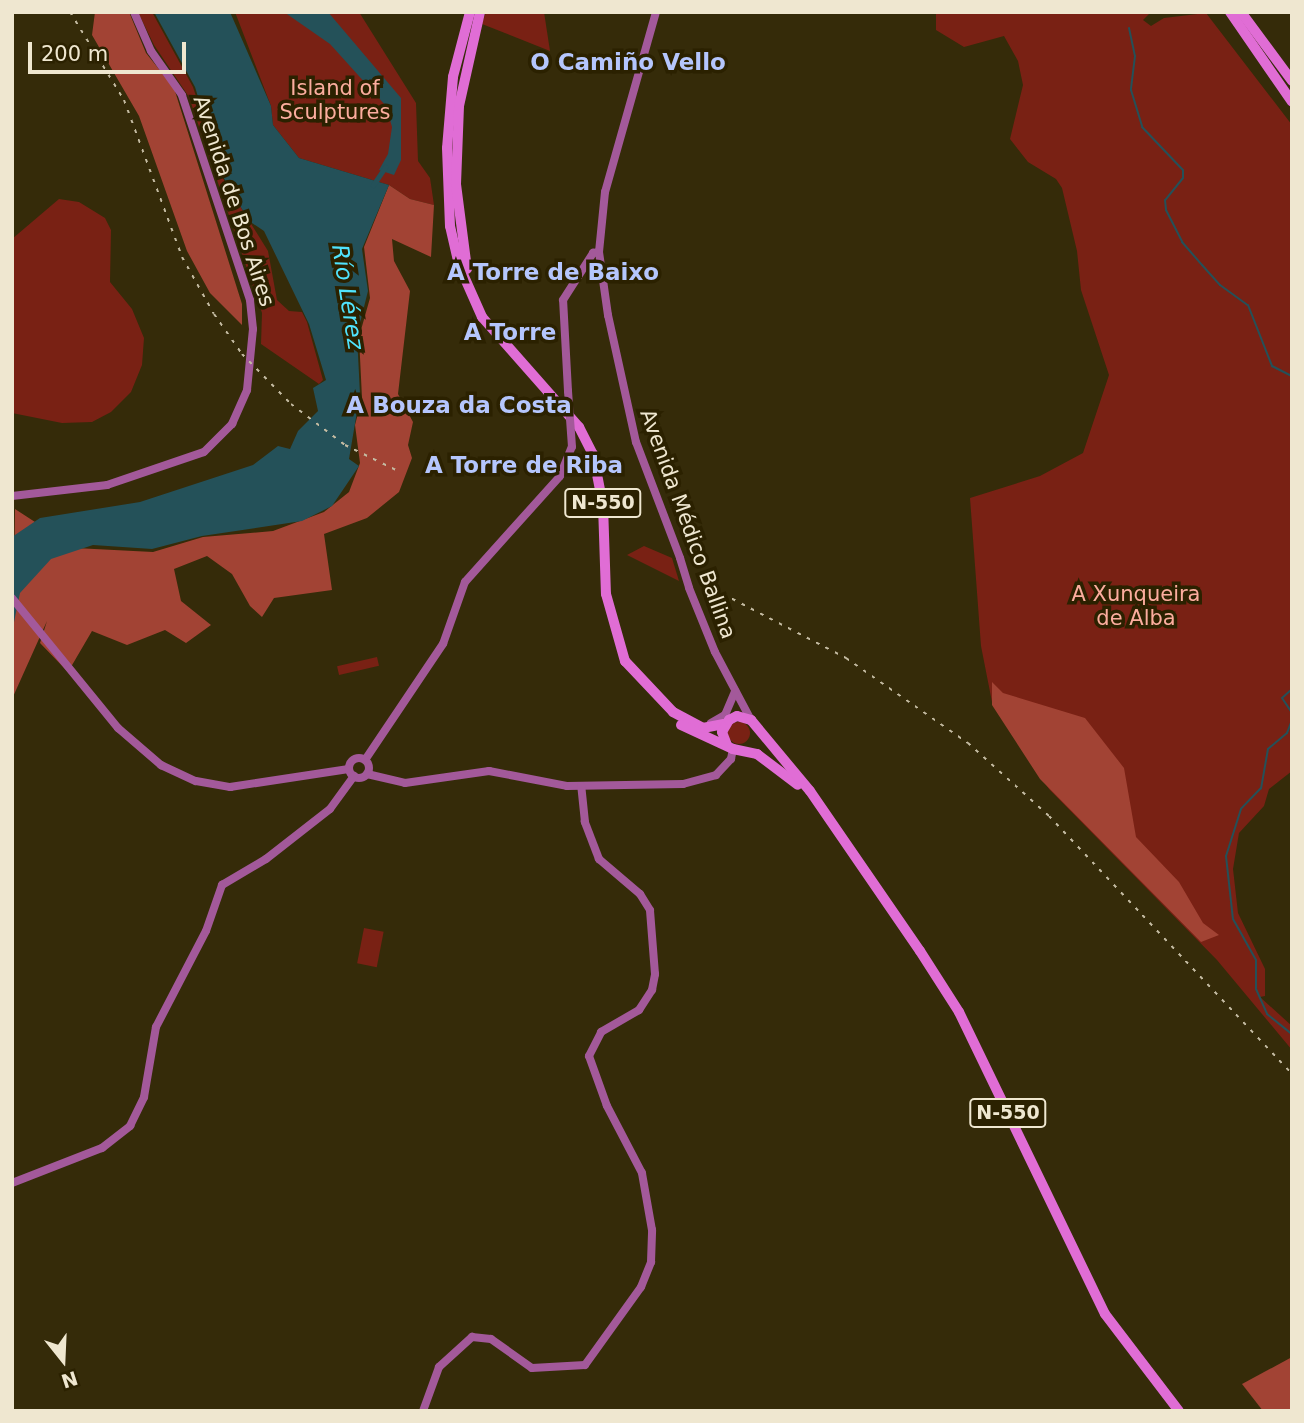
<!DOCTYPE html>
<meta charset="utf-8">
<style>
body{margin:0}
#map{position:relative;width:1304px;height:1423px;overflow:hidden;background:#352b09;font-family:"DejaVu Sans",sans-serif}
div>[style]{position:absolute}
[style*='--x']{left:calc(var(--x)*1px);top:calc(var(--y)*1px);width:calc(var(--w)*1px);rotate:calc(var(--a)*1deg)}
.green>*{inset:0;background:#792114;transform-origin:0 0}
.round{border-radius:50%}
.forest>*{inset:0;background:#a24334}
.water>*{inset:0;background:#245159}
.stream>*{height:2px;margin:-1px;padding:0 1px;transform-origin:1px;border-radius:1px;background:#245159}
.canal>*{height:5px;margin:-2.5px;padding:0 2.5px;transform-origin:2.5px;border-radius:2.5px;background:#245159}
.secondary>*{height:8px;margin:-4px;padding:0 4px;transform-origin:4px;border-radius:4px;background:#a3599a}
.secondary>.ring{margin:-4px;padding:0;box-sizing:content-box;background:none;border:8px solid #a3599a;border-radius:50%}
.highway>*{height:10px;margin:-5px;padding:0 5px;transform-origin:5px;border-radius:5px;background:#e06dd5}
.rail>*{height:2px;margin-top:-1px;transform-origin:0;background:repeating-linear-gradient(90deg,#c4bba2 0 3.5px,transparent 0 10.5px)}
.secondary-bridge>*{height:8px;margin:-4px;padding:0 4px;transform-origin:4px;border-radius:4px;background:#a3599a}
span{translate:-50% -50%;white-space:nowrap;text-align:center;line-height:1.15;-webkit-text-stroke:7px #2b2100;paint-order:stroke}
.shield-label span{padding:2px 5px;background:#2b2100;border:2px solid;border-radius:5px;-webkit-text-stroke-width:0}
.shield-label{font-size:19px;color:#efe7d0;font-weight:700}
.park-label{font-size:21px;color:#fcad9e}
.street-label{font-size:21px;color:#efe7d0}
.neighbourhood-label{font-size:23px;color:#b5c6fd;font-weight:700}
.water-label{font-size:23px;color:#50e4fd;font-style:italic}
.frame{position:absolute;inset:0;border:14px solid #efe7d0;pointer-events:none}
.north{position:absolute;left:28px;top:1325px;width:70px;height:70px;-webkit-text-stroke:5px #2b2100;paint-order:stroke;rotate:162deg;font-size:19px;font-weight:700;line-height:28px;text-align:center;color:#efe7d0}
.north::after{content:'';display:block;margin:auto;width:24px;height:32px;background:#efe7d0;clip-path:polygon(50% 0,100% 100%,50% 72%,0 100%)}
.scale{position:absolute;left:28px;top:42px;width:158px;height:32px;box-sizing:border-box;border:4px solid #efe7d0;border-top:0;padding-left:9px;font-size:21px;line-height:24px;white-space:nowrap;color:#efe7d0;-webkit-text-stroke:5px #2b2100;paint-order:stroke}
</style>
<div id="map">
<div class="green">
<div style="clip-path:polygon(138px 12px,152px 12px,193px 87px,222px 177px,268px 251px,277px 300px,289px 311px,302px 312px,307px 322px,323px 380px,319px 384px,261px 344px,262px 313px,189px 97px,154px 45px)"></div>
<div style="clip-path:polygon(235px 12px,359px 12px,416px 103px,418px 161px,430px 178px,434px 205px,410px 199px,389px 185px,299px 158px,273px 125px,271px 106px)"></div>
<div style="clip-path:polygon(486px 12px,544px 12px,550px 51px,482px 24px)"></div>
<div style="clip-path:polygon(936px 12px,1151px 12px,1143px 20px,1151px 26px,1164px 18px,1206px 13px,1292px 125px,1292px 771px,1269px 789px,1264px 806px,1239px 833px,1233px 869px,1238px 913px,1265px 969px,1265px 996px,1260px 997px,1292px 1026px,1292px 1050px,1217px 960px,1049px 789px,992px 702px,981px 646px,970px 498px,1040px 476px,1083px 453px,1109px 375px,1081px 290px,1077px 251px,1062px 188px,1056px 179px,1028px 162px,1010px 139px,1023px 85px,1018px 61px,1004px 36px,964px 47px,936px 30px)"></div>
<div style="clip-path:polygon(59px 199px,79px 202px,105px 218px,111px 230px,110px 282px,132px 309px,144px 338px,142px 365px,131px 392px,111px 412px,92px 422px,62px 423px,12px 413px,12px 239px)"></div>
<div style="clip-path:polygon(644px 546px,672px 558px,679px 581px,627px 555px)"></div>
<div style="left:377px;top:657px;width:9px;height:41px;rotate:77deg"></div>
<div class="round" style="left:728px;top:722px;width:22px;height:22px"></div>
<div style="left:364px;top:928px;width:20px;height:36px;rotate:11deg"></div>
</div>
<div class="forest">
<div style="clip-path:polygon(95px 12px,129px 12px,146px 53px,174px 88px,242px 304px,242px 325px,210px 293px,187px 251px,139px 116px,92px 35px)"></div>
<div style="clip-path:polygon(389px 185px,410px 199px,434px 205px,431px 257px,392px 239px,394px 261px,410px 291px,398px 394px,413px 422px,408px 445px,412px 458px,399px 492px,367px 518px,324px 534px,332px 590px,274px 598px,262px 617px,250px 606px,232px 574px,207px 556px,174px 569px,181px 601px,211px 625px,186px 643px,165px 630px,127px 645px,92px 631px,68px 672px,40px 643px,47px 621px,12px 699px,15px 509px,75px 548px,153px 552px,203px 537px,273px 531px,324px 512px,349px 492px,360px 463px,355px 425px,362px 398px,359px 337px,370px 298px,364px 247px)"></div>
<div style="clip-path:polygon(992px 682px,1003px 693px,1085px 718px,1124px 768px,1136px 837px,1179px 882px,1203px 923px,1219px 935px,1201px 942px,1040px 779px,992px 705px)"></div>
<div style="clip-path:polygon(1292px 1357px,1292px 1411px,1263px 1411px,1242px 1384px)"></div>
</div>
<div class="water">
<div style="clip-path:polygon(154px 12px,230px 12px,271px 106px,273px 125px,299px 158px,389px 185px,362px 249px,368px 291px,357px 335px,360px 394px,349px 459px,359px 466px,332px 506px,302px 521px,202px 536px,152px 549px,93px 545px,51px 559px,20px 593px,12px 632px,12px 537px,40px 518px,140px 502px,253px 465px,278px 446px,290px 449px,298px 431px,318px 411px,313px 388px,326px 380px,309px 324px,264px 231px,249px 221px,222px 175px,195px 87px)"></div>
<div style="clip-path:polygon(284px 12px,328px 12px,401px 98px,401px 160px,394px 175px,379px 170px,388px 154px,392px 127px,386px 106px,330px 44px)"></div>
</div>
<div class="stream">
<div style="--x:1129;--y:28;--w:29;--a:78"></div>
<div style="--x:1135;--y:56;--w:34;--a:97"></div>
<div style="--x:1131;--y:90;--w:39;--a:73"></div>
<div style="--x:1142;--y:127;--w:59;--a:46.4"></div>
<div style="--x:1183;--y:170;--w:8;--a:90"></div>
<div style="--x:1183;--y:178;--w:28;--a:129"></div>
<div style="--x:1165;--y:200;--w:10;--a:84"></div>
<div style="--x:1166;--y:210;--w:36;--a:63"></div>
<div style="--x:1182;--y:242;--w:30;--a:49"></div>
<div style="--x:1202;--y:265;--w:27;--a:48"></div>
<div style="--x:1220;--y:285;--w:34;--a:36"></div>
<div style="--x:1248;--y:305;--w:66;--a:68.5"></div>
<div style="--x:1272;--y:366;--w:22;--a:27"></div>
<div style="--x:1292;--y:689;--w:13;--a:138"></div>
<div style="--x:1282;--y:698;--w:18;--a:56"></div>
<div style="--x:1292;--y:720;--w:14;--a:111"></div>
<div style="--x:1287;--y:733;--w:25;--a:140"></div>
<div style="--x:1268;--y:749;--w:40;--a:100"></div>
<div style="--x:1261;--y:788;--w:29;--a:134"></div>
<div style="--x:1241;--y:809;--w:49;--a:107.7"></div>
<div style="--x:1226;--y:856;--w:63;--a:83.7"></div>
<div style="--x:1233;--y:919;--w:47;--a:60.7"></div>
<div style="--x:1256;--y:960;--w:29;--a:90"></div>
<div style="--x:1256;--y:989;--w:27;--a:66"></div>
<div style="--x:1267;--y:1014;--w:32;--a:39"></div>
</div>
<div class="canal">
<div style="--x:373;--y:185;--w:22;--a:-56"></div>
</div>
<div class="secondary">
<div style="--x:656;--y:12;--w:187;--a:105.8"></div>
<div style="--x:605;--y:192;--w:60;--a:95.7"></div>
<div style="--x:599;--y:252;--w:64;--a:81.9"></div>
<div style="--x:608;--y:315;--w:130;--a:77.6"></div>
<div style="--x:636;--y:442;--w:124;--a:69.2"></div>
<div style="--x:568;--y:391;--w:91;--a:-93.1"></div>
<div style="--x:563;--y:300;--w:56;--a:-57.4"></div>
<div style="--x:593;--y:253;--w:6;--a:-9"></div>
<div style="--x:12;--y:496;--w:96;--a:-6.6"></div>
<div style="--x:107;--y:485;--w:102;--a:-18.8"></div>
<div style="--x:204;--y:452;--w:40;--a:-45"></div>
<div style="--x:232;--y:424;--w:37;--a:-66"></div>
<div style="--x:247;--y:390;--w:61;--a:-84.4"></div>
<div style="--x:253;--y:329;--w:29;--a:-96"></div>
<div style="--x:250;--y:300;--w:216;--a:-108.4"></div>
<div style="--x:182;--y:95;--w:54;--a:-125.2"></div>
<div style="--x:151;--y:51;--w:43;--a:-113.6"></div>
<div style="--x:689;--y:588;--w:69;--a:67.9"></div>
<div style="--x:715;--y:652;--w:77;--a:62.1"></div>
<div style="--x:12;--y:598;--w:168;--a:50.8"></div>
<div style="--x:118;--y:728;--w:57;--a:40.7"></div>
<div style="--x:161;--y:765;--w:38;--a:25"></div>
<div style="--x:196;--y:781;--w:35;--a:10"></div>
<div style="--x:230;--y:787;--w:120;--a:-8.6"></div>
<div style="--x:711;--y:723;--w:16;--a:-30"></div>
<div style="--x:725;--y:715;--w:26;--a:-67"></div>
<div class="ring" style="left:349px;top:758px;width:12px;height:12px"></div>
<div style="--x:365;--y:760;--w:140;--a:-56.1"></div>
<div style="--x:443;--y:644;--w:66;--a:-70.5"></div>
<div style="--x:465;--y:582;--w:142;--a:-48.1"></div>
<div style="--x:560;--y:476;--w:31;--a:-68"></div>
<div style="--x:367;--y:774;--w:39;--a:13"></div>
<div style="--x:405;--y:783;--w:85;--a:-8.1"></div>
<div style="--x:489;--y:771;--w:79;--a:10.9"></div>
<div style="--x:567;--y:786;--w:116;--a:-1"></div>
<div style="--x:683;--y:784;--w:34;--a:-15"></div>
<div style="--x:716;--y:775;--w:22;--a:-47"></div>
<div style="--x:731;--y:759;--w:10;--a:-79"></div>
<div style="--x:12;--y:1183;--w:97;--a:-21.3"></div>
<div style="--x:102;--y:1148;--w:36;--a:-38"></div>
<div style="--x:130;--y:1126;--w:32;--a:-64"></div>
<div style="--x:144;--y:1097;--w:71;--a:-80.3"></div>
<div style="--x:156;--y:1027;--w:108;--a:-62.5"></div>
<div style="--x:206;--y:931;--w:49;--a:-70.8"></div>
<div style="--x:222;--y:885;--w:51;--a:-30.6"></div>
<div style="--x:266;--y:859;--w:81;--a:-38"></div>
<div style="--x:330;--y:809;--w:41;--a:-54"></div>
<div style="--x:423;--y:1411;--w:47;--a:-70"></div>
<div style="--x:439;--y:1367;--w:45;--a:-42.3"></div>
<div style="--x:472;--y:1337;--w:19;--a:6"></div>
<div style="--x:491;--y:1339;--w:50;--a:35.3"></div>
<div style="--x:532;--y:1368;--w:53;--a:-3.2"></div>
<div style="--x:585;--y:1365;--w:96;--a:-54.3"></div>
<div style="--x:641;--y:1287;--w:27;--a:-68"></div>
<div style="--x:651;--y:1262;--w:32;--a:-88"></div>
<div style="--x:652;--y:1230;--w:58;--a:-100"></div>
<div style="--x:642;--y:1173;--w:76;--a:-117.6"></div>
<div style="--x:607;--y:1106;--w:53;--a:-109.8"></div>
<div style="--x:589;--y:1056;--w:27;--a:-63"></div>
<div style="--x:601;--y:1032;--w:44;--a:-30.1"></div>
<div style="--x:639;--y:1010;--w:24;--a:-57"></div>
<div style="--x:652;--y:990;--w:16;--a:-79"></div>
<div style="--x:655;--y:974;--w:64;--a:-94.5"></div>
<div style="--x:650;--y:910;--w:19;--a:-122"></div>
<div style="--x:640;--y:894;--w:54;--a:-139.5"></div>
<div style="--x:599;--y:859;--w:40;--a:-111"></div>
<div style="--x:585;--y:822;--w:36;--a:-96"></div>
</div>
<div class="highway">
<div style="--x:470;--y:12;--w:67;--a:104.7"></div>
<div style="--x:453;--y:77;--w:71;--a:94.8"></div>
<div style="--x:447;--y:148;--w:78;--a:87.8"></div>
<div style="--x:450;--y:226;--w:40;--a:77"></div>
<div style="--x:459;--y:265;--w:57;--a:66.1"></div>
<div style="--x:482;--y:317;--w:147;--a:48.6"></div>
<div style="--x:579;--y:427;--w:30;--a:63"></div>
<div style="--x:593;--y:454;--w:52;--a:78.9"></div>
<div style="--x:603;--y:505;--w:89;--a:88.1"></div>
<div style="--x:606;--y:594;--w:70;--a:74.2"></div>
<div style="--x:625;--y:661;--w:70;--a:46.7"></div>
<div style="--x:673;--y:712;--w:34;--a:28"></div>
<div style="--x:703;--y:728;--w:21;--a:-11"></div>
<div style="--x:1230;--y:12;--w:109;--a:55.4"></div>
<div style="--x:1241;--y:12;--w:86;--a:53.5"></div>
<div style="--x:467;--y:269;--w:86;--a:-97.4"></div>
<div style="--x:456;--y:184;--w:78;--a:-87.8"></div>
<div style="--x:459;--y:106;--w:96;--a:-77.4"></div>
<div style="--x:681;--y:725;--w:57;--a:24.8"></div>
<div style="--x:733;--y:749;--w:25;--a:12"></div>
<div style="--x:757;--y:754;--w:51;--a:37.1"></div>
<div style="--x:727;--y:745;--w:14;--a:-111"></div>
<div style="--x:722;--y:732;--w:14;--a:-60"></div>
<div style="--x:729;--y:720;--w:9;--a:-27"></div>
<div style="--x:737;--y:716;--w:15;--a:16"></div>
<div style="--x:751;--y:720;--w:92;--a:50.3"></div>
<div style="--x:810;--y:791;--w:194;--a:55.5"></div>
<div style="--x:920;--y:951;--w:72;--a:57.4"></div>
<div style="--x:959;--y:1012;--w:335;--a:64.2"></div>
<div style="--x:1105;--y:1314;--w:122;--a:52.7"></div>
</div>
<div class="rail">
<div style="--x:70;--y:12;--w:103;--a:58.5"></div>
<div style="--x:124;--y:100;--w:167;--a:69.7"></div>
<div style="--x:182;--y:257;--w:65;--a:60.7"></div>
<div style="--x:214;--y:314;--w:49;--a:55"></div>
<div style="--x:242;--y:354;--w:70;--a:45.6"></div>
<div style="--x:291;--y:404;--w:68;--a:37.2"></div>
<div style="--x:345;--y:445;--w:61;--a:26.1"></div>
<div style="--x:723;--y:594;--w:139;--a:27.5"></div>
<div style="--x:846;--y:658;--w:149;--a:34.9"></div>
<div style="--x:968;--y:743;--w:109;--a:42"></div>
<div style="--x:1049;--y:816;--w:354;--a:46.7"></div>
</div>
<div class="secondary-bridge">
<div style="--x:568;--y:391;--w:56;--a:85.9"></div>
<div style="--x:680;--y:558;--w:31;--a:73"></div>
</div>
<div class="shield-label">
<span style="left:603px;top:503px">N-550</span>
<span style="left:1008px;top:1113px">N-550</span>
</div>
<div class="park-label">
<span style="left:335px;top:100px">Island of<br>Sculptures</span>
<span style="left:1136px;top:606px">A Xunqueira<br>de Alba</span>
</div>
<div class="street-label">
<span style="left:234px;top:201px;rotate:72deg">Avenida de Bos Aires</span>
<span style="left:688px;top:524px;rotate:70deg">Avenida Médico Ballina</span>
</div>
<div class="neighbourhood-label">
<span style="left:628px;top:62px">O Camiño Vello</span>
<span style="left:553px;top:272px">A Torre de Baixo</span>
<span style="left:510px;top:332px">A Torre</span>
<span style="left:459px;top:405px">A Bouza da Costa</span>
<span style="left:524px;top:465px">A Torre de Riba</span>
</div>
<div class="water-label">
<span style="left:348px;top:297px;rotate:81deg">Río Lérez</span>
</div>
<div class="frame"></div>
<div class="north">N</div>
<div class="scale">200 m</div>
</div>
